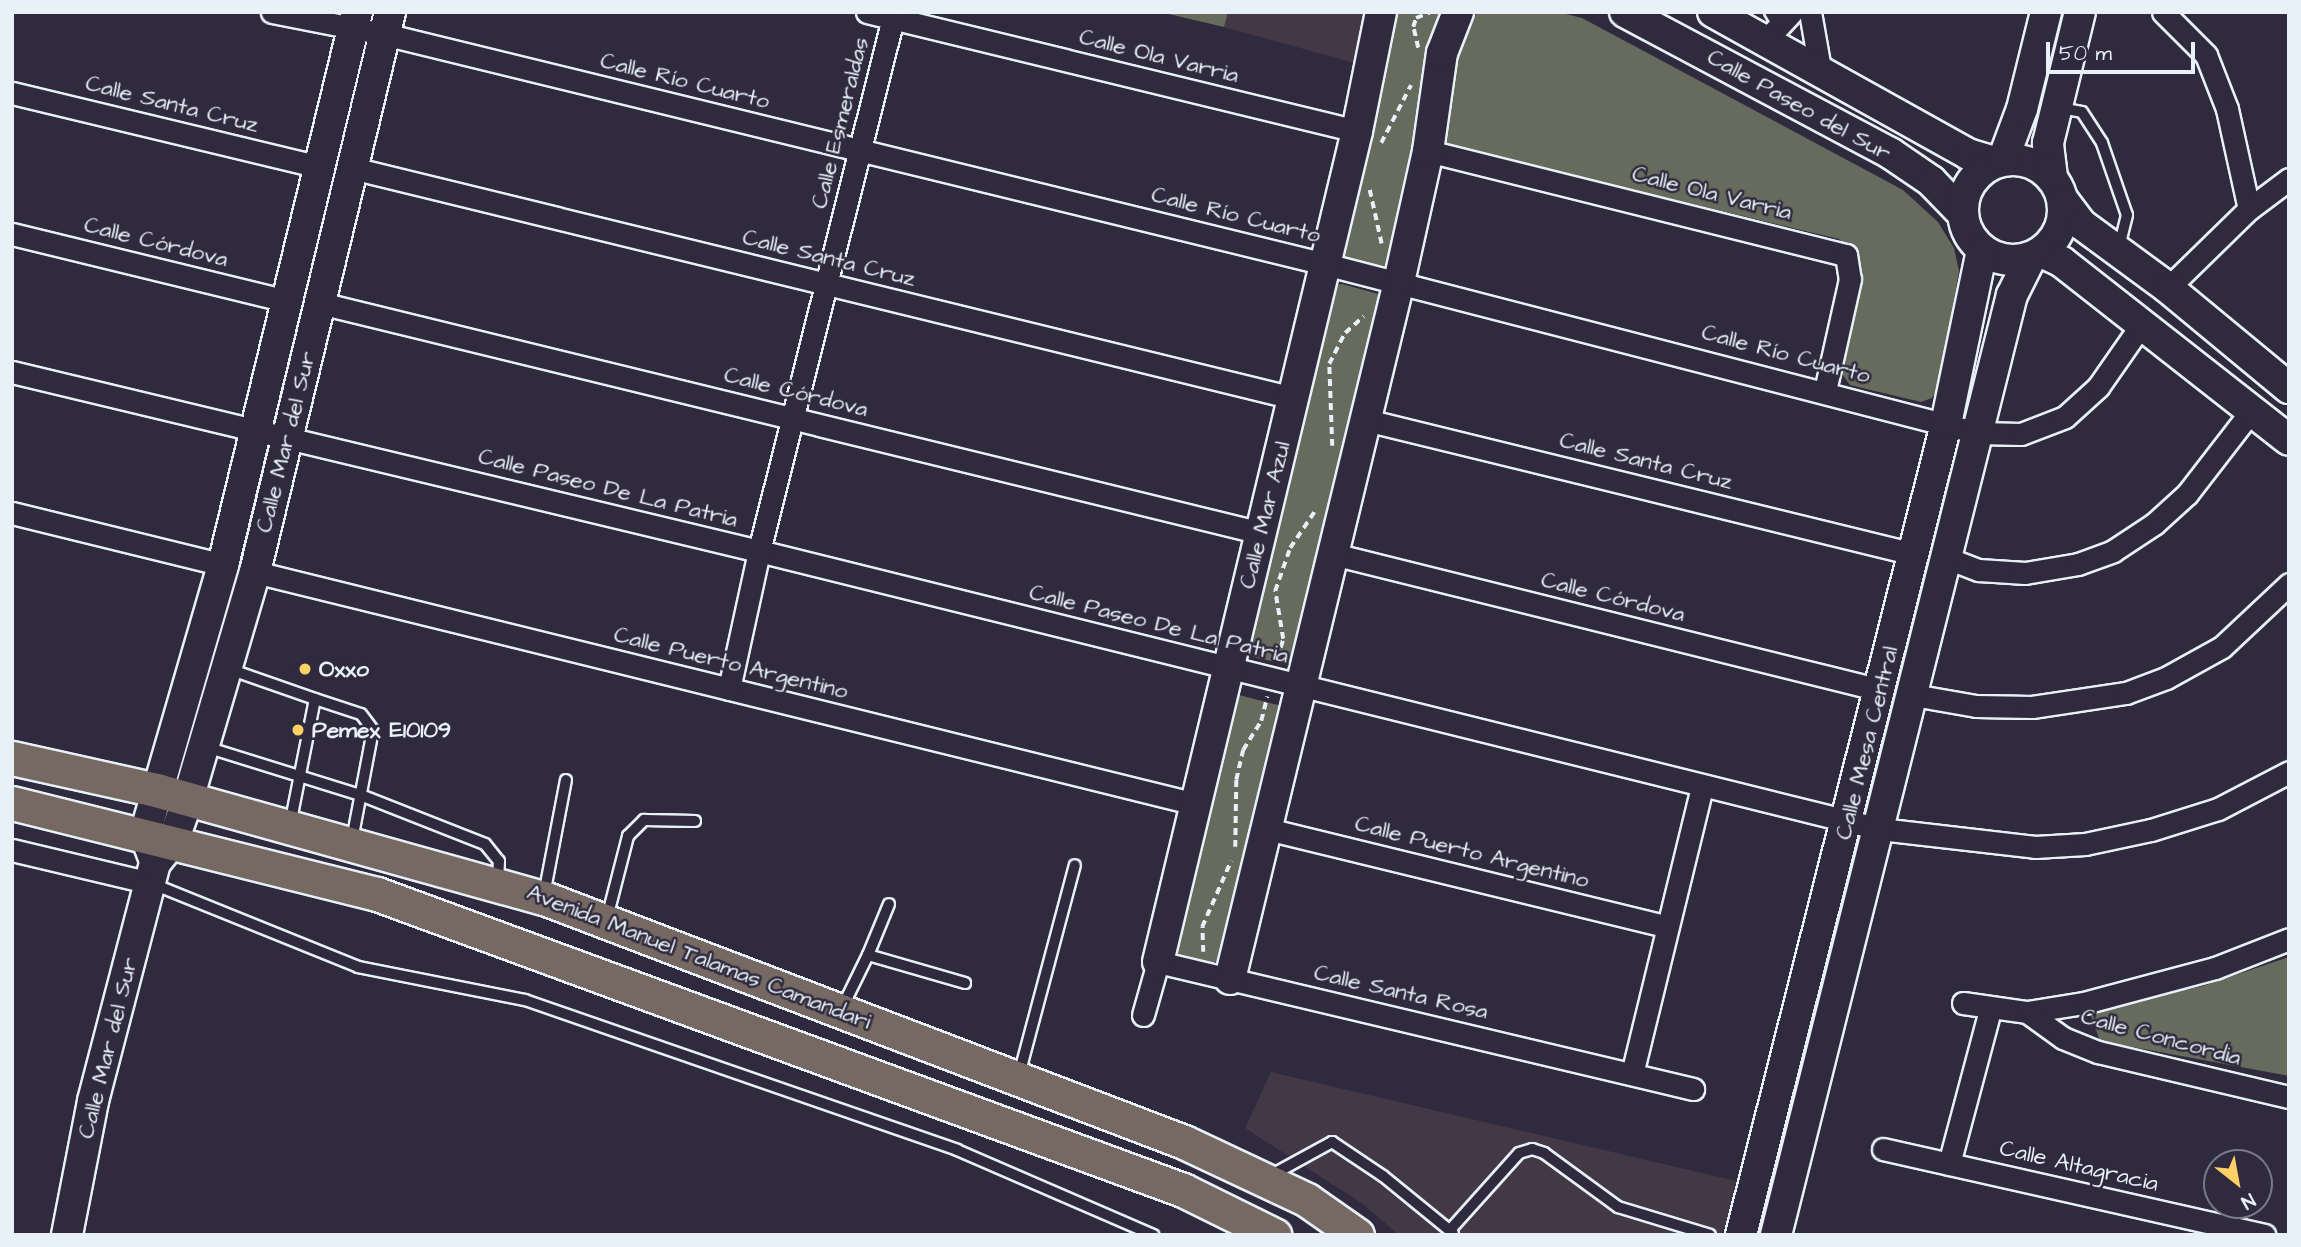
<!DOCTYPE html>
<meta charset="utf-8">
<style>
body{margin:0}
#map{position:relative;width:2301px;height:1247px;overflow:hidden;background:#2f2a3d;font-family:"Architects Daughter",sans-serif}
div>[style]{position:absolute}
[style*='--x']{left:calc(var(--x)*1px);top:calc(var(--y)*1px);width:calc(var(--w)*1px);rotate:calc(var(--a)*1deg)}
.built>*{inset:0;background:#423846}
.green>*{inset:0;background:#676b5e}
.path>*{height:3.5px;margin-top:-1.75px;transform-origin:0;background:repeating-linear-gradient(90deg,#e8f1f8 0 7px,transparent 0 12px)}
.roads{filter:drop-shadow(2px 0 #e8f1f8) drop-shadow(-2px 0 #e8f1f8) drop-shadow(0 2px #e8f1f8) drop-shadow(0 -2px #e8f1f8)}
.lane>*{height:10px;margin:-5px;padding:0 5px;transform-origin:5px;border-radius:5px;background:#2f2a3d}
.street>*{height:21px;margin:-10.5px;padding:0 10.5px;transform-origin:10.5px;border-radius:10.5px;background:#2f2a3d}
.secondary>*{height:30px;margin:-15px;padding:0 15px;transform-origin:15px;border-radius:15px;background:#2f2a3d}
.secondary>.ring{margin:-15px;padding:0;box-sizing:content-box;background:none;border:30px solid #2f2a3d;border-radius:50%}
.primary>*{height:33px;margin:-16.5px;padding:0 16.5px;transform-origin:16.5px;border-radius:16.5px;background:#766964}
.dots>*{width:19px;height:19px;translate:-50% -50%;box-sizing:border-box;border:4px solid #2f2a3d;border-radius:50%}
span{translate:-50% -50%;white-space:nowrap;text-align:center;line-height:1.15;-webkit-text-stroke:5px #2f2a3d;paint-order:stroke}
.street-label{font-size:23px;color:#e8f1f8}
.poi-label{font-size:23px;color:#e8f1f8;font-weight:700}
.left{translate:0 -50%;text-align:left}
.frame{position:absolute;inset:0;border:14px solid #e8f1f8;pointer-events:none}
.north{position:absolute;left:2203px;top:1149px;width:70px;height:70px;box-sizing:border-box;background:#2f2a3d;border:2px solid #797a88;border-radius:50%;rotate:149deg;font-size:19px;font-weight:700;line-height:28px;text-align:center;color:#e8f1f8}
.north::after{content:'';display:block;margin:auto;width:24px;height:32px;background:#ffd166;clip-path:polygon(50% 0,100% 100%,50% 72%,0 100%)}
.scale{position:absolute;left:2046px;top:42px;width:149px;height:32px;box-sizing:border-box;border:4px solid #e8f1f8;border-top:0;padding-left:9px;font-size:21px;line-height:24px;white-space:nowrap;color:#e8f1f8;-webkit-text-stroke:5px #2f2a3d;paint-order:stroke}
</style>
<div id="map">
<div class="built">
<div style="clip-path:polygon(1228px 12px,1372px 12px,1358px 64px,1224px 27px)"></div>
<div style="clip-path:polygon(1271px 1072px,1736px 1181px,1726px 1225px,1721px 1235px,1399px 1235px,1363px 1204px,1245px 1128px)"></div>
</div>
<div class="green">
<div style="clip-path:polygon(1160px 12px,1228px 12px,1224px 27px)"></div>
<div style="clip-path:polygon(1390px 12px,1450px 12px,1390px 267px,1337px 258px)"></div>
<div style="clip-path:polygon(1477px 12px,1558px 12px,1582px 18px,1903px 190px,1938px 222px,1954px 248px,1959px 271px,1939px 386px,1932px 398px,1921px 402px,1850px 385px,1837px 367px,1861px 277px,1856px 255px,1839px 239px,1445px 145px,1440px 118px,1445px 77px)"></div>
<div style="clip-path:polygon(1342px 284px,1382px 295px,1298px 656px,1289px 665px,1253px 657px,1248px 649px,1333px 285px)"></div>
<div style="clip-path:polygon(1235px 694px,1282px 706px,1225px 958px,1209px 964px,1178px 955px,1171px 946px)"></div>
<div style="clip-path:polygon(2289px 957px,2289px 1076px,2100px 1041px,2089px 1010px,2203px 986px)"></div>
</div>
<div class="path">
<div style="--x:1418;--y:48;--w:22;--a:-103"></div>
<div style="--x:1413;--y:27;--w:9;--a:-72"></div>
<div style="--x:1416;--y:18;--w:16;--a:-22"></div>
<div style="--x:1381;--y:143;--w:65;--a:-62.7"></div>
<div style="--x:1370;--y:190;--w:55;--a:77.5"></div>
<div style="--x:1332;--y:446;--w:82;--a:-92.1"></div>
<div style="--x:1329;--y:364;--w:35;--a:-63"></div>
<div style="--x:1345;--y:333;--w:25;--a:-42"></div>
<div style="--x:1277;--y:659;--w:21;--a:-73"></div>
<div style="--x:1283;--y:639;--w:49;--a:-99.5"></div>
<div style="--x:1275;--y:591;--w:46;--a:-70.8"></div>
<div style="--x:1290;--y:548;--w:48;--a:-56"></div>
<div style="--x:1235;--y:847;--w:67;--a:-89.1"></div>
<div style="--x:1236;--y:780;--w:31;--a:-77"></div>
<div style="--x:1243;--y:750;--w:34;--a:-58"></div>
<div style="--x:1261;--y:721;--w:25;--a:-76"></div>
<div style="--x:1203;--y:952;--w:25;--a:-92"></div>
<div style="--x:1202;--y:927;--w:72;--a:-66.3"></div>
</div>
<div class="roads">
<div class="lane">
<div style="--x:1770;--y:12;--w:16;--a:60"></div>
<div style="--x:2060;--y:108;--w:22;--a:10"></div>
<div style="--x:2082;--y:112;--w:37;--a:57"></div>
<div style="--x:2102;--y:143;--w:76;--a:70.9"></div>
<div style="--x:2127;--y:215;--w:33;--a:104"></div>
<div style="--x:229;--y:669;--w:91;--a:19.2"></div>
<div style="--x:206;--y:747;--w:164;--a:17.3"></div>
<div style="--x:363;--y:796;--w:131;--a:21.5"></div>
<div style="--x:485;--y:844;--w:22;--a:51"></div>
<div style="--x:499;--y:861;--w:20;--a:93"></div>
<div style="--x:290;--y:825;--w:128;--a:-78.8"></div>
<div style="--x:315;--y:699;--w:48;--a:18.1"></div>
<div style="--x:361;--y:714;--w:20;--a:53"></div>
<div style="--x:373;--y:730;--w:112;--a:100.8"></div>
<div style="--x:153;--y:884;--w:221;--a:22"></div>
<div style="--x:358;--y:967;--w:170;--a:11.2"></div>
<div style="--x:525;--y:1000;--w:457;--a:19.1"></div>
<div style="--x:957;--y:1150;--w:214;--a:23.4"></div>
<div style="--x:544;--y:895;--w:117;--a:-79.2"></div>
<div style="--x:607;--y:918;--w:85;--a:-75.6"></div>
<div style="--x:628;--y:836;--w:23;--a:-45"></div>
<div style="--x:644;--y:820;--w:51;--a:1.1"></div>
<div style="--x:868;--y:955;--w:55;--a:-67.6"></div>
<div style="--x:842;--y:1008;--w:59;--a:-63.9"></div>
<div style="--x:868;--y:955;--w:101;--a:16.1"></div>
<div style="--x:1019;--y:1075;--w:217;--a:-75.1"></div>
<div style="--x:1270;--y:1176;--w:71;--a:-28.7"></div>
<div style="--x:1332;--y:1142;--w:61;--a:33.7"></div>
<div style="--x:1383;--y:1176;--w:90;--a:39.2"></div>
<div style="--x:1450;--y:1230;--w:103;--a:-48.1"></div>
<div style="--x:1519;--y:1153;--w:14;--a:-17"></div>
<div style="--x:1532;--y:1149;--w:13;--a:18"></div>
<div style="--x:1544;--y:1153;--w:92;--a:36.1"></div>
<div style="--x:1618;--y:1207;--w:96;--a:16.9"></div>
</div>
<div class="street">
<div style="--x:272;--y:12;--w:114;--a:11.1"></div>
<div style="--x:384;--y:34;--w:969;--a:13.73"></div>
<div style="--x:1325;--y:264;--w:675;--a:14.51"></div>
<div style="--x:1978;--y:433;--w:43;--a:1.3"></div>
<div style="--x:2021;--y:434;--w:47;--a:-21.1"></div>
<div style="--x:2065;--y:417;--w:45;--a:-42.3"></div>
<div style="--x:2098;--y:387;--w:77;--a:-55.1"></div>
<div style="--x:867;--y:12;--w:504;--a:13.65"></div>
<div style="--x:1810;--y:12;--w:58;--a:80"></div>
<div style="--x:2163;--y:12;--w:61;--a:45"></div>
<div style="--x:2206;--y:55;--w:58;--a:68.7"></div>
<div style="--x:2227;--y:109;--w:102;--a:77.6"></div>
<div style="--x:1766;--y:40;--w:38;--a:-47"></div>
<div style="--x:12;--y:93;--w:317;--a:13.5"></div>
<div style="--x:1428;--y:151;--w:431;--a:14"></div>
<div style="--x:1846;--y:255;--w:24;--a:81"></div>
<div style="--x:1850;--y:279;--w:115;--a:102.6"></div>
<div style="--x:352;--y:168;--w:969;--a:13.73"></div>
<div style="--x:12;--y:234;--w:283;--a:13.7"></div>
<div style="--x:2168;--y:288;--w:113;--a:-44.3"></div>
<div style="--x:2249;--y:209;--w:50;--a:-36.9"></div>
<div style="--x:320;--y:303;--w:969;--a:13.73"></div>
<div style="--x:12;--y:372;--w:768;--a:13.48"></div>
<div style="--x:759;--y:551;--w:1155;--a:13.93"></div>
<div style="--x:1880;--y:829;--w:156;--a:6.6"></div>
<div style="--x:2035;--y:847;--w:50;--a:-3.4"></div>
<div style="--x:2085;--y:844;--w:67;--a:-12"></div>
<div style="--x:2151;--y:830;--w:70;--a:-17.4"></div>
<div style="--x:2218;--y:809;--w:80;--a:-27.5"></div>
<div style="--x:1366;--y:420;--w:564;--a:13.74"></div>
<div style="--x:12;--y:513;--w:217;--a:13.8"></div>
<div style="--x:1333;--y:554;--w:564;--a:13.96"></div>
<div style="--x:1947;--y:558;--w:34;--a:21"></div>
<div style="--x:1979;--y:570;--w:46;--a:3.7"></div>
<div style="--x:2025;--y:573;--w:54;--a:-9.6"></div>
<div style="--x:2078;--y:564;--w:37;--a:-20"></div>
<div style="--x:2113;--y:551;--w:49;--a:-33.4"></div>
<div style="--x:2154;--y:524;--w:45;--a:-42.3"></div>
<div style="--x:2187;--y:494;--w:106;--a:-52.3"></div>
<div style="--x:255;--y:572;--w:969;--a:13.85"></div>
<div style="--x:729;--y:689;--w:141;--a:-77.7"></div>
<div style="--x:759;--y:551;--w:550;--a:-75.89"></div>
<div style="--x:1913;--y:695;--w:64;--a:9.9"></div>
<div style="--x:1976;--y:706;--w:56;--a:1"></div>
<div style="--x:2032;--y:707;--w:95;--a:-8.5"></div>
<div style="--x:2126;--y:693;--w:43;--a:-20.6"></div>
<div style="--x:2166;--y:678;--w:64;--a:-29"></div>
<div style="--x:2222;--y:647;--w:92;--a:-43.2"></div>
<div style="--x:1267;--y:829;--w:410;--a:13.7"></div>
<div style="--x:12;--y:850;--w:142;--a:13.4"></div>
<div style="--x:1963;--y:1003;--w:65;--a:8"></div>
<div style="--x:2027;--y:1012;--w:58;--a:-9"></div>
<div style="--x:2084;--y:1003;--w:136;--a:-15"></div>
<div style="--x:2215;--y:968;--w:79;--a:-21.4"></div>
<div style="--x:2027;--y:1012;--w:44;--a:35.8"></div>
<div style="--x:2063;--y:1038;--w:38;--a:22"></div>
<div style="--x:2098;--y:1052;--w:196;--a:13.3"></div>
<div style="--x:1143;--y:1015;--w:55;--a:-74.2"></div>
<div style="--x:1158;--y:962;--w:550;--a:13.35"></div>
<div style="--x:1632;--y:1074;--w:295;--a:-76.3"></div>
<div style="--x:1883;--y:1149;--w:391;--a:12.7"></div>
<div style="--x:1949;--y:1164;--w:159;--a:-75.1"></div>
</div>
<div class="secondary">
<div style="--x:1625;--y:12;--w:300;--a:28"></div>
<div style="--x:1890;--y:153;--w:50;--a:34.3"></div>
<div style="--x:1931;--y:181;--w:45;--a:45.9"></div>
<div style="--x:1713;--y:12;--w:292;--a:29.1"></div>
<div style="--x:1968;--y:154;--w:28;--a:17"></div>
<div class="ring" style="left:1963px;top:160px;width:70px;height:70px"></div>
<div style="--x:2003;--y:160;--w:54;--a:-69.6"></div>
<div style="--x:2022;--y:109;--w:100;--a:-76.1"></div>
<div style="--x:2052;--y:177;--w:34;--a:-97"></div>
<div style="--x:2048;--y:143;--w:135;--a:-76.3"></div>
<div style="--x:2063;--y:200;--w:30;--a:53"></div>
<div style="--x:2081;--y:224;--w:108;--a:36.3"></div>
<div style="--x:2168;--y:288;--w:157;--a:39.6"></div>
<div style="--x:2041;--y:252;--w:23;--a:25"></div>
<div style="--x:2062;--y:262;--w:288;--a:38.1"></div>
<div style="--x:154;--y:858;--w:26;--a:-111"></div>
<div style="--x:145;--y:834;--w:280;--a:-73.8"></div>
<div style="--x:223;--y:565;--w:569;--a:-76.38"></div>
<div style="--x:1158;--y:962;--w:854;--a:-76.53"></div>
<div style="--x:1357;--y:131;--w:121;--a:-78.6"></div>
<div style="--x:1230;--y:979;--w:717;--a:-76.37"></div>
<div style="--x:1399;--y:282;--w:134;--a:-77.5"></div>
<div style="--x:1428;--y:151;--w:99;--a:-81.9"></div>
<div style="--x:1442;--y:53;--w:44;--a:-68.7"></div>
<div style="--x:67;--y:1235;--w:136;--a:-79"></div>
<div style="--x:93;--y:1101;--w:246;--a:-75.4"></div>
<div style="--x:155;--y:863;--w:28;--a:-51"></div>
<div style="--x:173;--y:841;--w:45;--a:-70.3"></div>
<div style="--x:188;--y:799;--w:237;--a:-73.6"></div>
<div style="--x:255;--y:572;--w:576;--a:-76.45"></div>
<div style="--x:1741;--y:1235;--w:837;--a:-75.81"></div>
<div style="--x:1946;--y:424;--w:178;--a:-78.3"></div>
<div style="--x:1776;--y:1235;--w:969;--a:-75.91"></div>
<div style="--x:2012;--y:295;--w:42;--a:-63.4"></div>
</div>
<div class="primary">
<div style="--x:12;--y:758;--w:148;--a:12.5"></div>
<div style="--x:156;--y:790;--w:403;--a:15.6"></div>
<div style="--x:544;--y:898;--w:685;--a:20.87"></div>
<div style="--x:1184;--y:1142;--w:136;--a:25.2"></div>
<div style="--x:1307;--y:1200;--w:61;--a:35"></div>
<div style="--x:12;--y:803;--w:376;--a:14"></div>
<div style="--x:377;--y:894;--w:859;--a:20.17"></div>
<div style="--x:1183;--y:1190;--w:102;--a:26.3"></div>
</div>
</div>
<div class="dots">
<div style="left:305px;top:669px;background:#ffd166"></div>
<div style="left:298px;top:730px;background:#ffd166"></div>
</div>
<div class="street-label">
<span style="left:1159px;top:56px;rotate:14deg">Calle Ola Varria</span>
<span style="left:685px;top:81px;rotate:14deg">Calle Río Cuarto</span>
<span style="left:172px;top:104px;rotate:14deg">Calle Santa Cruz</span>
<span style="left:1799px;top:105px;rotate:29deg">Calle Paseo del Sur</span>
<span style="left:840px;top:123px;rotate:-76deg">Calle Esmeraldas</span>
<span style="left:1712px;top:193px;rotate:14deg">Calle Ola Varria</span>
<span style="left:1236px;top:215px;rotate:14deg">Calle Río Cuarto</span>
<span style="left:156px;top:242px;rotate:14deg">Calle Córdova</span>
<span style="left:829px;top:258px;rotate:14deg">Calle Santa Cruz</span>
<span style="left:1786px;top:354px;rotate:15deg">Calle Río Cuarto</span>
<span style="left:796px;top:392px;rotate:14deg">Calle Córdova</span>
<span style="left:286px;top:442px;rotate:-76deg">Calle Mar del Sur</span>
<span style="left:1646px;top:461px;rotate:14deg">Calle Santa Cruz</span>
<span style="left:608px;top:488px;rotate:14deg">Calle Paseo De La Patria</span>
<span style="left:1265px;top:515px;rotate:-76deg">Calle Mar Azul</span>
<span style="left:1613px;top:597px;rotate:14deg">Calle Córdova</span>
<span style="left:1159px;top:624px;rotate:14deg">Calle Paseo De La Patria</span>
<span style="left:731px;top:663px;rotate:14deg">Calle Puerto Argentino</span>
<span style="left:1867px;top:743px;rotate:-76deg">Calle Mesa Central</span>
<span style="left:1472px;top:852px;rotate:14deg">Calle Puerto Argentino</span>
<span style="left:699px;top:957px;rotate:21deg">Avenida Manuel Talamas Camandari</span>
<span style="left:1401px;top:992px;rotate:13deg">Calle Santa Rosa</span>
<span style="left:2161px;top:1037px;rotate:15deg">Calle Concordia</span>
<span style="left:108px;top:1048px;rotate:-76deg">Calle Mar del Sur</span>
<span style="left:2079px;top:1166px;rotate:13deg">Calle Altagracia</span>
</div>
<div class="poi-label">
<span class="left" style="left:319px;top:669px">Oxxo</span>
<span class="left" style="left:312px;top:730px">Pemex E10109</span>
</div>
<div class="frame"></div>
<div class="north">N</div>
<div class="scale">50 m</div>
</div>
